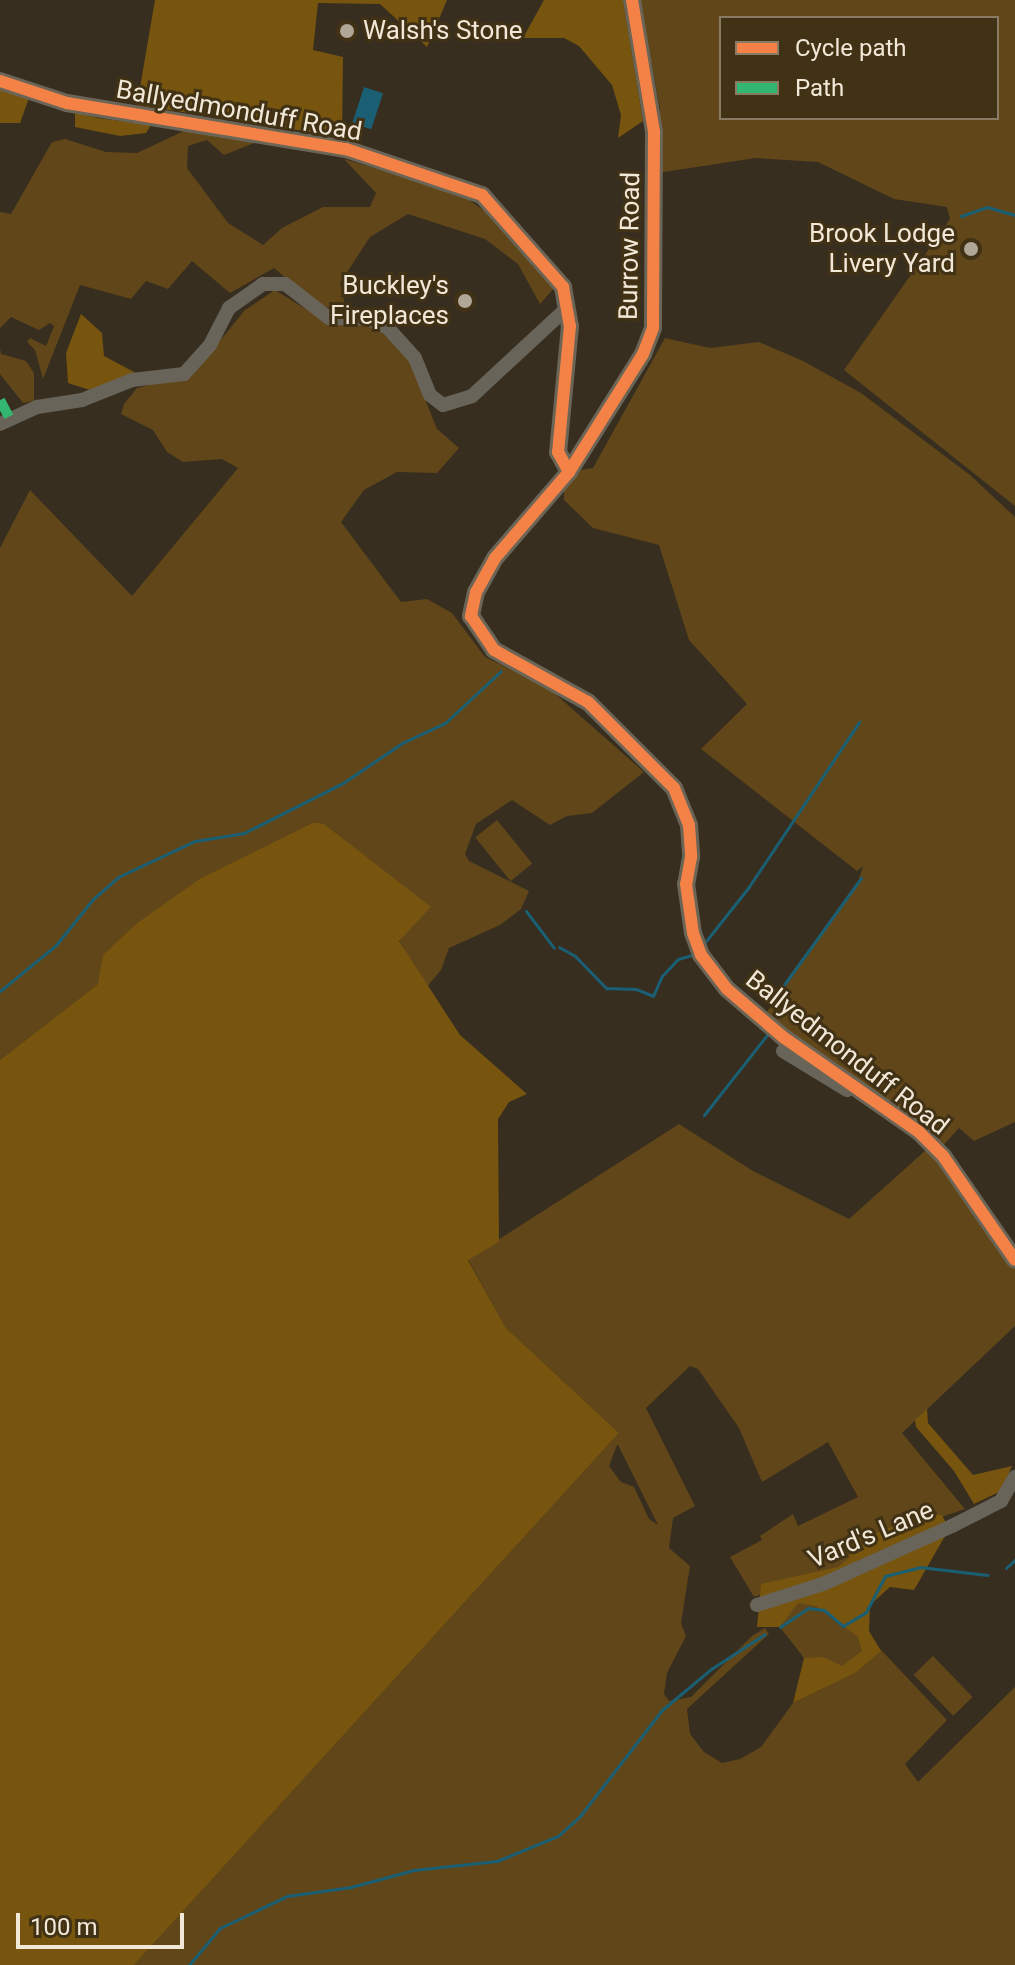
<!DOCTYPE html>
<style>
body{margin:0}
#map{position:relative;width:1015px;height:1965px;overflow:hidden;background:#372e1f;font-family:Roboto,sans-serif}
div>[style]{position:absolute}
[style*='--x']{left:calc(var(--x)*1px);top:calc(var(--y)*1px);width:calc(var(--w)*1px);rotate:calc(var(--a)*1deg)}
.green>*{inset:0;background:#604619;transform-origin:0 0}
.forest>*{inset:0;background:#77550f}
.water>*{inset:0;background:#1a5f73;transform-origin:0 0}
.stream>*{height:3px;margin:-1.5px;padding:0 1.5px;transform-origin:1.5px;border-radius:1.5px;background:#1a5f73}
.street>*{height:14px;margin:-7px;padding:0 7px;transform-origin:7px;border-radius:7px;background:#686459}
.secondary>*{height:18px;margin:-9px;padding:0 9px;transform-origin:9px;border-radius:9px;background:#6b6557}
.quiet>*{height:10px;margin-top:-5px;transform-origin:0;background:repeating-linear-gradient(90deg,#33b770 0 20px,transparent 0 30px)}
.cycleway>*{height:12px;margin:-6px;padding:0 6px;transform-origin:6px;border-radius:6px;background:#f48246}
.dots>*{width:22px;height:22px;translate:-50% -50%;box-sizing:border-box;border:4px solid #413115;border-radius:50%}
span{translate:-50% -50%;white-space:nowrap;text-align:center;line-height:1.15;-webkit-text-stroke:6px #413115;paint-order:stroke}
.poi-label{font-size:26px;color:#f2e8d8}
.left{translate:0 -50%;text-align:left}
.right{translate:-100% -50%;text-align:right}
.street-label{font-size:26px;color:#f2e8d8}
.legend{position:absolute;left:719px;top:16px;width:280px;height:104px;box-sizing:border-box;background:#413115;border:2px solid #887a63;margin:0;padding:10px 14px;list-style:none;font-size:24px;color:#f2e8d8}
.legend li{display:flex;align-items:center;gap:16px;height:40px}
.legend b{width:40px;border:2px solid #887a63}
.scale{position:absolute;left:16px;top:1913px;width:168px;height:36px;box-sizing:border-box;border:4px solid #f2e8d8;border-top:0;padding-left:10px;font-size:24px;line-height:28px;white-space:nowrap;color:#f2e8d8;-webkit-text-stroke:6px #413115;paint-order:stroke}
</style>
<div id="map">
<div class="green">
<div style="clip-path:polygon(evenodd,640px 0,1015px 0,1015px 506px,844px 370px,950px 219px,947px 207px,894px 199px,818px 162px,756px 158px,657px 173px,660px 109px,640px 0,721px 18px,997px 18px,997px 118px,721px 118px,721px 18px)"></div>
<div style="clip-path:polygon(186px 130px,259px 141px,224px 155px,207px 140px,188px 146px,187px 168px,228px 223px,263px 245px,282px 228px,323px 207px,370px 207px,376px 193px,344px 159px,462px 195px,496px 219px,554px 288px,540px 304px,518px 264px,485px 239px,408px 214px,370px 237px,340px 283px,346px 310px,318px 306px,274px 268px,230px 293px,192px 261px,168px 289px,146px 281px,131px 299px,80px 285px,43px 379px,35px 350px,27px 342px,30px 338px,46px 346px,54px 326px,50px 323px,39px 330px,11px 317px,0 328px,0 212px,11px 214px,52px 142px,65px 139px,106px 152px,137px 153px)"></div>
<div style="clip-path:polygon(275px 290px,325px 321px,367px 323px,395px 340px,407px 354px,437px 429px,459px 448px,437px 473px,397px 472px,364px 490px,341px 522px,401px 602px,427px 599px,452px 613px,485px 657px,545px 685px,644px 772px,592px 813px,567px 816px,550px 825px,512px 800px,476px 824px,465px 854px,469px 861px,529px 891px,521px 909px,500px 925px,449px 948px,441px 970px,426px 988px,399px 940px,430px 908px,324px 824px,314px 822px,201px 878px,98px 984px,0 1060px,0 548px,30px 490px,132px 596px,238px 468px,222px 459px,183px 462px,167px 452px,153px 430px,121px 414px,124px 404px,137px 388px,193px 374px,245px 310px)"></div>
<div style="clip-path:polygon(665px 338px,710px 348px,759px 342px,803px 361px,861px 393px,970px 475px,1015px 517px,1015px 1122px,974px 1141px,959px 1128px,941px 1148px,764px 1016px,858px 882px,863px 866px,857px 871px,701px 749px,747px 704px,689px 640px,659px 545px,593px 528px,564px 500px,564px 490px,581px 470px,593px 468px)"></div>
<div style="clip-path:polygon(0 348px,1px 354px,26px 361px,34px 373px,34px 401px,23px 403px,0 374px)"></div>
<div style="left:497px;top:820px;width:56px;height:28px;rotate:51deg"></div>
<div style="clip-path:polygon(evenodd,679px 1124px,753px 1171px,849px 1219px,926px 1150px,959px 1188px,1015px 1269px,1015px 1326px,902px 1433px,965px 1509px,858px 1545px,844px 1566px,754px 1597px,730px 1557px,762px 1540px,760px 1536px,793px 1514px,798px 1526px,858px 1497px,828px 1442px,762px 1482px,739px 1428px,698px 1369px,690px 1366px,646px 1408px,695px 1506px,673px 1518px,669px 1548px,690px 1566px,681px 1623px,686px 1636px,667px 1673px,664px 1694px,669px 1701px,691px 1697px,752px 1636px,765px 1628px,769px 1634px,687px 1709px,690px 1734px,704px 1752px,722px 1763px,740px 1759px,761px 1747px,793px 1703px,854px 1673px,804px 1658px,780px 1627px,797px 1603px,835px 1601px,947px 1720px,905px 1764px,918px 1782px,1015px 1687px,1015px 1965px,134px 1965px,619px 1433px,506px 1328px,468px 1259px,679px 1124px,617px 1445px,618px 1445px,658px 1525px,649px 1519px,634px 1487px,621px 1482px,609px 1466px,617px 1445px)"></div>
<div style="left:933px;top:1656px;width:57px;height:27px;rotate:46deg"></div>
</div>
<div class="forest">
<div style="clip-path:polygon(155px 0,447px 0,427px 47px,380px 4px,318px 3px,313px 50px,343px 57px,342px 137px,137px 105px)"></div>
<div style="clip-path:polygon(544px 0,623px 0,643px 121px,618px 138px,621px 115px,612px 85px,579px 46px,564px 38px,523px 38px)"></div>
<div style="clip-path:polygon(0 89px,29px 98px,20px 123px,0 123px)"></div>
<div style="clip-path:polygon(75px 112px,98px 118px,151px 125px,146px 133px,120px 136px,75px 127px)"></div>
<div style="clip-path:polygon(81px 314px,102px 333px,104px 356px,136px 373px,93px 391px,68px 383px,66px 353px)"></div>
<div style="clip-path:polygon(314px 822px,324px 824px,431px 907px,399px 941px,460px 1035px,527px 1094px,509px 1102px,498px 1119px,499px 1242px,468px 1260px,506px 1328px,619px 1433px,134px 1965px,0 1965px,0 1060px,98px 984px,103px 955px,136px 924px,201px 878px)"></div>
<div style="clip-path:polygon(927px 1409px,928px 1423px,973px 1475px,1012px 1466px,1001px 1491px,974px 1504px,954px 1471px,916px 1427px,915px 1420px)"></div>
<div style="clip-path:polygon(927px 1513px,942px 1515px,949px 1529px,914px 1590px,890px 1587px,870px 1605px,869px 1631px,881px 1651px,855px 1673px,793px 1703px,804px 1658px,823px 1657px,842px 1666px,862px 1651px,858px 1637px,816px 1606px,798px 1603px,780px 1627px,757px 1627px,761px 1584px,838px 1567px,849px 1558px,853px 1542px)"></div>
</div>
<div class="water">
<div style="left:364px;top:87px;width:20px;height:38px;rotate:18deg"></div>
</div>
<div class="stream">
<div style="--x:961;--y:216;--w:28;--a:-19"></div>
<div style="--x:987;--y:207;--w:29;--a:16"></div>
<div style="--x:526;--y:911;--w:46;--a:52.9"></div>
<div style="--x:706;--y:941;--w:68;--a:-51.6"></div>
<div style="--x:748;--y:888;--w:200;--a:-56.2"></div>
<div style="--x:559;--y:947;--w:18;--a:29"></div>
<div style="--x:575;--y:956;--w:45;--a:45.9"></div>
<div style="--x:606;--y:988;--w:30;--a:2"></div>
<div style="--x:636;--y:989;--w:18;--a:22"></div>
<div style="--x:653;--y:996;--w:22;--a:-66"></div>
<div style="--x:662;--y:976;--w:23;--a:-47"></div>
<div style="--x:678;--y:959;--w:15;--a:-16"></div>
<div style="--x:0;--y:991;--w:72;--a:-39.4"></div>
<div style="--x:56;--y:945;--w:59;--a:-51.2"></div>
<div style="--x:93;--y:899;--w:33;--a:-41"></div>
<div style="--x:118;--y:877;--w:85;--a:-25.1"></div>
<div style="--x:195;--y:841;--w:50;--a:-9.3"></div>
<div style="--x:244;--y:833;--w:111;--a:-26.8"></div>
<div style="--x:343;--y:783;--w:71;--a:-34.1"></div>
<div style="--x:402;--y:743;--w:47;--a:-24.9"></div>
<div style="--x:445;--y:723;--w:76;--a:-42.9"></div>
<div style="--x:778;--y:993;--w:142;--a:-54.2"></div>
<div style="--x:704;--y:1115;--w:102;--a:-51.8"></div>
<div style="--x:1006;--y:1568;--w:12;--a:-42"></div>
<div style="--x:780;--y:1627;--w:34;--a:-34"></div>
<div style="--x:808;--y:1608;--w:16;--a:7"></div>
<div style="--x:824;--y:1610;--w:25;--a:40"></div>
<div style="--x:843;--y:1626;--w:27;--a:-31"></div>
<div style="--x:866;--y:1612;--w:41;--a:-62.2"></div>
<div style="--x:885;--y:1576;--w:36;--a:-14"></div>
<div style="--x:920;--y:1567;--w:68;--a:6.7"></div>
<div style="--x:189;--y:1965;--w:48;--a:-50"></div>
<div style="--x:220;--y:1928;--w:74;--a:-25.5"></div>
<div style="--x:287;--y:1896;--w:65;--a:-8"></div>
<div style="--x:351;--y:1887;--w:65;--a:-15.1"></div>
<div style="--x:414;--y:1870;--w:83;--a:-6.2"></div>
<div style="--x:497;--y:1861;--w:66;--a:-22.3"></div>
<div style="--x:558;--y:1836;--w:30;--a:-42"></div>
<div style="--x:580;--y:1816;--w:134;--a:-52.3"></div>
<div style="--x:662;--y:1710;--w:64;--a:-39.9"></div>
<div style="--x:711;--y:1669;--w:64;--a:-32.9"></div>
</div>
<div class="street">
<div style="--x:0;--y:424;--w:41;--a:-24.7"></div>
<div style="--x:37;--y:407;--w:46;--a:-8.8"></div>
<div style="--x:82;--y:400;--w:54;--a:-21.8"></div>
<div style="--x:132;--y:380;--w:52;--a:-6.6"></div>
<div style="--x:184;--y:374;--w:39;--a:-48"></div>
<div style="--x:210;--y:345;--w:42;--a:-62.8"></div>
<div style="--x:229;--y:308;--w:42;--a:-35.2"></div>
<div style="--x:263;--y:284;--w:22;--a:0"></div>
<div style="--x:285;--y:284;--w:56;--a:37.7"></div>
<div style="--x:329;--y:318;--w:39;--a:1"></div>
<div style="--x:368;--y:319;--w:22;--a:24"></div>
<div style="--x:388;--y:328;--w:40;--a:48"></div>
<div style="--x:415;--y:358;--w:40;--a:68"></div>
<div style="--x:430;--y:395;--w:16;--a:38"></div>
<div style="--x:443;--y:405;--w:30;--a:-17"></div>
<div style="--x:472;--y:396;--w:129;--a:-42.8"></div>
<div style="--x:783;--y:1051;--w:75;--a:31.4"></div>
<div style="--x:757;--y:1605;--w:69;--a:-17.7"></div>
<div style="--x:823;--y:1584;--w:141;--a:-24.2"></div>
<div style="--x:952;--y:1526;--w:55;--a:-27"></div>
<div style="--x:1001;--y:1501;--w:28;--a:-60"></div>
</div>
<div class="secondary">
<div style="--x:632;--y:0;--w:134;--a:80.5"></div>
<div style="--x:654;--y:132;--w:196;--a:90.3"></div>
<div style="--x:653;--y:328;--w:28;--a:111"></div>
<div style="--x:643;--y:354;--w:139;--a:122.1"></div>
<div style="--x:569;--y:472;--w:113;--a:130.7"></div>
<div style="--x:495;--y:558;--w:39;--a:119"></div>
<div style="--x:476;--y:592;--w:25;--a:102"></div>
<div style="--x:471;--y:616;--w:41;--a:55.9"></div>
<div style="--x:494;--y:650;--w:107;--a:29"></div>
<div style="--x:588;--y:702;--w:122;--a:45"></div>
<div style="--x:674;--y:788;--w:40;--a:68"></div>
<div style="--x:689;--y:825;--w:32;--a:86"></div>
<div style="--x:691;--y:857;--w:27;--a:100"></div>
<div style="--x:686;--y:884;--w:49;--a:81.9"></div>
<div style="--x:693;--y:933;--w:23;--a:70"></div>
<div style="--x:701;--y:955;--w:43;--a:52.6"></div>
<div style="--x:727;--y:989;--w:74;--a:40.6"></div>
<div style="--x:783;--y:1037;--w:166;--a:34.9"></div>
<div style="--x:919;--y:1132;--w:34;--a:45"></div>
<div style="--x:943;--y:1156;--w:126;--a:55.3"></div>
<div style="--x:0;--y:81;--w:71;--a:18.2"></div>
<div style="--x:67;--y:103;--w:283;--a:9.4"></div>
<div style="--x:346;--y:149;--w:144;--a:18.7"></div>
<div style="--x:482;--y:195;--w:123;--a:48.6"></div>
<div style="--x:563;--y:287;--w:40;--a:80"></div>
<div style="--x:570;--y:326;--w:127;--a:95.4"></div>
<div style="--x:558;--y:452;--w:23;--a:61"></div>
</div>
<div class="quiet">
<div style="--x:0;--y:400;--w:19;--a:62"></div>
</div>
<div class="cycleway">
<div style="--x:632;--y:0;--w:134;--a:80.5"></div>
<div style="--x:654;--y:132;--w:196;--a:90.3"></div>
<div style="--x:653;--y:328;--w:28;--a:111"></div>
<div style="--x:643;--y:354;--w:139;--a:122.1"></div>
<div style="--x:569;--y:472;--w:113;--a:130.7"></div>
<div style="--x:495;--y:558;--w:39;--a:119"></div>
<div style="--x:476;--y:592;--w:25;--a:102"></div>
<div style="--x:471;--y:616;--w:41;--a:55.9"></div>
<div style="--x:494;--y:650;--w:107;--a:29"></div>
<div style="--x:588;--y:702;--w:122;--a:45"></div>
<div style="--x:674;--y:788;--w:40;--a:68"></div>
<div style="--x:689;--y:825;--w:32;--a:86"></div>
<div style="--x:691;--y:857;--w:27;--a:100"></div>
<div style="--x:686;--y:884;--w:49;--a:81.9"></div>
<div style="--x:693;--y:933;--w:23;--a:70"></div>
<div style="--x:701;--y:955;--w:43;--a:52.6"></div>
<div style="--x:727;--y:989;--w:74;--a:40.6"></div>
<div style="--x:783;--y:1037;--w:166;--a:34.9"></div>
<div style="--x:919;--y:1132;--w:34;--a:45"></div>
<div style="--x:943;--y:1156;--w:126;--a:55.3"></div>
<div style="--x:0;--y:81;--w:71;--a:18.2"></div>
<div style="--x:67;--y:103;--w:283;--a:9.4"></div>
<div style="--x:346;--y:149;--w:144;--a:18.7"></div>
<div style="--x:482;--y:195;--w:123;--a:48.6"></div>
<div style="--x:563;--y:287;--w:40;--a:80"></div>
<div style="--x:570;--y:326;--w:127;--a:95.4"></div>
<div style="--x:558;--y:452;--w:23;--a:61"></div>
</div>
<div class="dots">
<div style="left:347px;top:31px;background:#b1a797"></div>
<div style="left:971px;top:249px;background:#b1a797"></div>
<div style="left:465px;top:301px;background:#b1a797"></div>
</div>
<div class="poi-label">
<span class="left" style="left:363px;top:31px">Walsh's Stone</span>
<span class="right" style="left:955px;top:249px">Brook Lodge<br>Livery Yard</span>
<span class="right" style="left:449px;top:301px">Buckley's<br>Fireplaces</span>
</div>
<div class="street-label">
<span style="left:239px;top:111px;rotate:10deg">Ballyedmonduff Road</span>
<span style="left:630px;top:246px;rotate:-89deg">Burrow Road</span>
<span style="left:847px;top:1053px;rotate:38deg">Ballyedmonduff Road</span>
<span style="left:871px;top:1535px;rotate:-23deg">Vard's Lane</span>
</div>
<ul class="legend">
<li><b style="height:10px;background:#f48246"></b>Cycle path</li>
<li><b style="height:10px;background:#33b770"></b>Path</li>
</ul>
<div class="scale">100 m</div>
</div>
